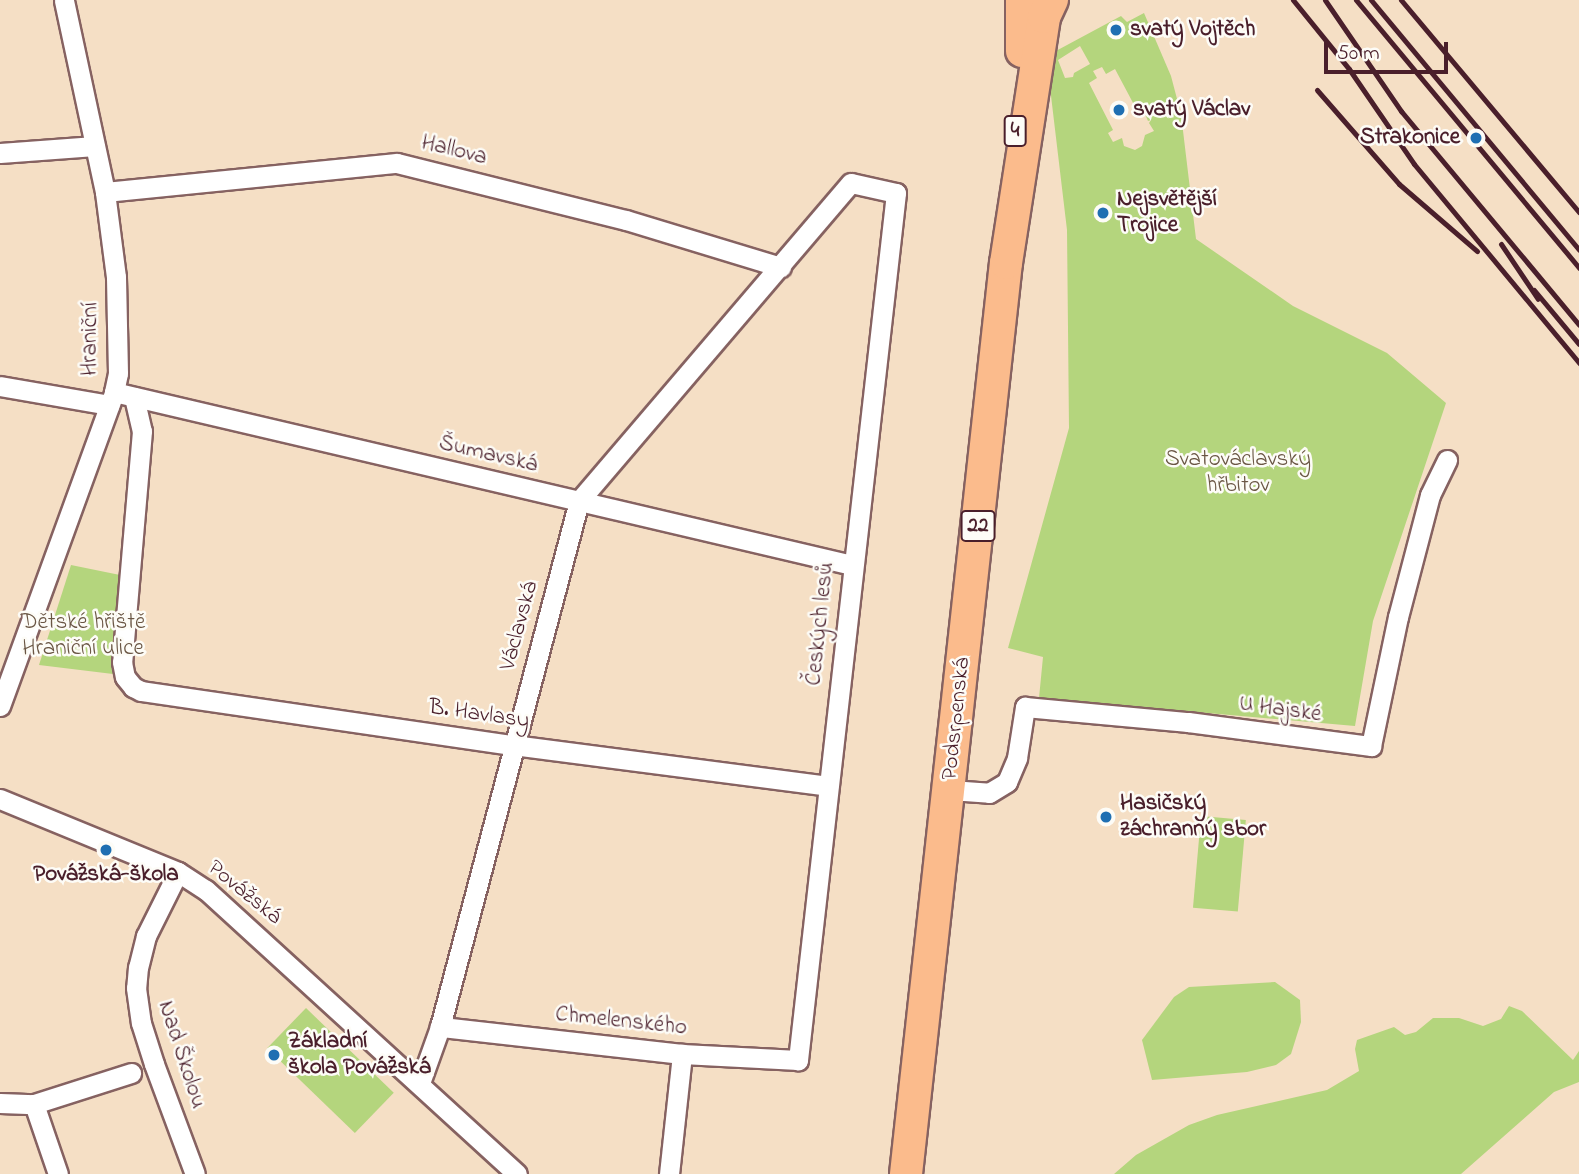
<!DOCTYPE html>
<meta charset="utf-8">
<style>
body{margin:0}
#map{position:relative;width:1579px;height:1174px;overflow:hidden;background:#f5dfc5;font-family:"Indie Flower",sans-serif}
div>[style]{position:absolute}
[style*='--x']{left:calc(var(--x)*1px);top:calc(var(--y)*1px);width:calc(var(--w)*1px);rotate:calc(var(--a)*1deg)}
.green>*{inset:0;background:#b4d57d;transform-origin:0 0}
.roads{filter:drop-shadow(2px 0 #866261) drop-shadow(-2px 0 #866261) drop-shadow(0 2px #866261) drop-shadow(0 -2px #866261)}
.minor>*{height:19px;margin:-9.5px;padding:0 9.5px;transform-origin:9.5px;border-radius:9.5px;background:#fff}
.primary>*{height:32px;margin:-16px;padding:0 16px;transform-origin:16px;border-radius:16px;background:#fbbb8c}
.rail>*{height:5px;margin:-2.5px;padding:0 2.5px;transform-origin:2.5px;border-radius:2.5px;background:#4a1f2b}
.dots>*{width:19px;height:19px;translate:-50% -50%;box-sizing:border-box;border:4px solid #fdfcf7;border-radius:50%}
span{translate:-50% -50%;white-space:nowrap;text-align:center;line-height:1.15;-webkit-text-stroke:5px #fdfcf7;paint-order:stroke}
.shield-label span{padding:2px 5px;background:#fdfcf7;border:2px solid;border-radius:5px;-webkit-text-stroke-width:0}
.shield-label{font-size:21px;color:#4a1f2b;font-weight:700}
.poi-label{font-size:23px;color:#4a1f2b;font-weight:700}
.left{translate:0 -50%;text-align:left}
.right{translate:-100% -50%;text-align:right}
.street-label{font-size:23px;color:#4a1f2b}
.park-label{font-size:23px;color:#6a5644}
.scale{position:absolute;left:1324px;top:42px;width:124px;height:32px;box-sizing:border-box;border:4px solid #4a1f2b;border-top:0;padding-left:9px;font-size:21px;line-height:24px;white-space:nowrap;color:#4a1f2b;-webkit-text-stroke:5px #fdfcf7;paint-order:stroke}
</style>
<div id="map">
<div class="green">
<div style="clip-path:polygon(evenodd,1144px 13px,1171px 76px,1181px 114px,1196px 239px,1293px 306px,1387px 353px,1446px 403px,1373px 621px,1355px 726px,1039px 698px,1043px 657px,1008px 648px,1069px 428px,1067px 230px,1049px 79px,1054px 52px,1121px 16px,1127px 22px,1144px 13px,1080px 46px,1090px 64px,1074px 73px,1073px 77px,1065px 78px,1058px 60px,1080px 46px,1144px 13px,1102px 67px,1106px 74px,1115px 69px,1140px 116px,1144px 112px,1148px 121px,1151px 120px,1149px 123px,1154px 131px,1145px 135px,1142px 146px,1135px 150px,1124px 146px,1122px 138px,1113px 142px,1108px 133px,1113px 130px,1111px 126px,1089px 83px,1097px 78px,1093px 71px,1102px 67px)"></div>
<div style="clip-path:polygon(71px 565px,120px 575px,113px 674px,39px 665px)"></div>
<div style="left:1201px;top:816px;width:45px;height:92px;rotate:5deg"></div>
<div style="clip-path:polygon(1275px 982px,1300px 1000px,1301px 1022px,1291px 1054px,1276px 1065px,1247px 1072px,1152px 1080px,1142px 1040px,1174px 997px,1189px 987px)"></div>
<div style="clip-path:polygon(1509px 1006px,1522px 1011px,1573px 1060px,1579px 1051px,1579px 1082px,1554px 1092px,1461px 1174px,1114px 1174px,1136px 1155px,1189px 1125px,1217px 1115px,1327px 1090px,1359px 1071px,1355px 1049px,1357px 1040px,1394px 1027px,1405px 1035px,1416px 1032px,1433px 1018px,1459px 1018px,1483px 1026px,1501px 1019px)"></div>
<div style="left:306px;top:1008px;width:122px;height:56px;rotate:44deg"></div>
</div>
<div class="roads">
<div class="minor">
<div style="--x:0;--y:153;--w:95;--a:-4.2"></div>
<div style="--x:105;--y:192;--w:293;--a:-5.7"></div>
<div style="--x:397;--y:163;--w:236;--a:14"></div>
<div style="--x:626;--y:220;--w:162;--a:16.9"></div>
<div style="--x:0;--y:386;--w:111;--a:9.9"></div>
<div style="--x:114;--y:392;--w:758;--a:13.19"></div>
<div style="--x:134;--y:397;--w:35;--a:77"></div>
<div style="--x:142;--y:431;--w:232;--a:94.9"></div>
<div style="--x:122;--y:662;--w:15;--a:79"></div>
<div style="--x:125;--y:677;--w:13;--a:51"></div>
<div style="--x:133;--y:687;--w:9;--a:27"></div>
<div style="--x:141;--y:691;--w:376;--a:8.3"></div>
<div style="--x:513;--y:745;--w:318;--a:7.4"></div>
<div style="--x:0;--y:706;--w:334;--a:-70"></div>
<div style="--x:114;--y:392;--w:19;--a:-78"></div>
<div style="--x:118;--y:373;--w:96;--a:-91.2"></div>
<div style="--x:116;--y:277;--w:86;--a:-97.4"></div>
<div style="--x:105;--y:192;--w:196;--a:-102.1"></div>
<div style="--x:950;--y:790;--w:39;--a:4"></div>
<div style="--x:989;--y:793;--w:21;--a:-31"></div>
<div style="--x:1007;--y:782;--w:26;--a:-67"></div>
<div style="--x:1017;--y:758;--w:52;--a:-81.1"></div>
<div style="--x:1025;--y:707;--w:164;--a:5.3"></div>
<div style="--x:1188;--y:722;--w:185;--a:7.5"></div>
<div style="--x:1371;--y:746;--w:132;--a:-78.2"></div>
<div style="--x:1398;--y:617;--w:126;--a:-75.3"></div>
<div style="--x:1430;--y:495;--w:39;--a:-64"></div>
<div style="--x:0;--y:799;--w:192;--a:22.3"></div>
<div style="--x:178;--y:872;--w:33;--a:33"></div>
<div style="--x:206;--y:890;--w:421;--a:42.4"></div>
<div style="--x:178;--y:872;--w:72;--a:116.6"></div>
<div style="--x:146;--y:936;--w:32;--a:104"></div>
<div style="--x:138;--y:967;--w:21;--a:95"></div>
<div style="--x:136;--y:988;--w:35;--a:82"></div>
<div style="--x:141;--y:1023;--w:43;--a:72.4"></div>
<div style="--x:154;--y:1064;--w:117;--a:69.6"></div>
<div style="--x:420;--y:1083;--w:59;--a:-70.3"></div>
<div style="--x:440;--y:1027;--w:544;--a:-75.2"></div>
<div style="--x:579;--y:501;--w:418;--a:-49.5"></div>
<div style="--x:851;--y:183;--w:46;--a:12.5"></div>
<div style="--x:896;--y:193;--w:873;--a:96.45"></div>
<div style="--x:798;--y:1060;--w:116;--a:-177"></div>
<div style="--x:682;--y:1054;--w:244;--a:-173.6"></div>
<div style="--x:0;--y:1103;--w:34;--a:2"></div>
<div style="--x:34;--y:1104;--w:102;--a:-17.7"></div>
<div style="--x:34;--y:1104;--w:74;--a:71.1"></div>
<div style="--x:669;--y:1174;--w:121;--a:-83.8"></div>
</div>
<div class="primary">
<div style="--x:1022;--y:51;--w:51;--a:-90"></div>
<div style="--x:906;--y:1174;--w:916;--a:-83.74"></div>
<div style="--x:1006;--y:263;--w:249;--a:-81.2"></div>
<div style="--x:1044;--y:17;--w:19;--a:-65"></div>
</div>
</div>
<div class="rail">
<div style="--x:1293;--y:0;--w:89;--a:50.9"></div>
<div style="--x:1349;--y:69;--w:115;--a:55.6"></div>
<div style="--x:1414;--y:164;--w:259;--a:50.3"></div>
<div style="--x:1325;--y:0;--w:135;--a:55.6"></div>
<div style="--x:1401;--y:111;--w:278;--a:50.2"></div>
<div style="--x:1356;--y:0;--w:349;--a:50.2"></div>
<div style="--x:1371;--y:0;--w:325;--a:50.2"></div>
<div style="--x:1401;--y:0;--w:277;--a:50"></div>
<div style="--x:1317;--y:90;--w:125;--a:48.9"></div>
<div style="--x:1399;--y:184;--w:103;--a:40.7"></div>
<div style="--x:1501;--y:244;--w:66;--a:56.1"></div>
<div style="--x:1534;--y:290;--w:70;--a:50.2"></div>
</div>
<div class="dots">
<div style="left:1116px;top:30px;background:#1f6fb2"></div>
<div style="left:1119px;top:110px;background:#1f6fb2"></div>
<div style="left:1476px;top:138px;background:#1f6fb2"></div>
<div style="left:1103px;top:213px;background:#1f6fb2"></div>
<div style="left:1106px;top:817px;background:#1f6fb2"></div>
<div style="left:106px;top:850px;background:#1f6fb2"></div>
<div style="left:274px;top:1055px;background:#1f6fb2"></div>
</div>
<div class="shield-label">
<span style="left:1015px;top:131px">4</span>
<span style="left:978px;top:526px">22</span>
</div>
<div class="poi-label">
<span class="left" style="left:1130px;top:30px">svatý Vojtěch</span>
<span class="left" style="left:1133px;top:110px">svatý Václav</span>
<span class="right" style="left:1460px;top:138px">Strakonice</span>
<span class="left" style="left:1117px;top:213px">Nejsvětější<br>Trojice</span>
<span class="left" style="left:1120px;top:817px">Hasičský<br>záchranný sbor</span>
<span style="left:106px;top:875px">Povážská-škola</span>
<span class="left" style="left:288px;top:1055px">Základní<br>škola Povážská</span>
</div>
<div class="street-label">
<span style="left:454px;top:151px;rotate:14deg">Hallova</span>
<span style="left:91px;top:339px;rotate:-89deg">Hraniční</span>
<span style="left:488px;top:455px;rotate:13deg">Šumavská</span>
<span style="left:821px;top:624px;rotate:-84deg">Českých lesů</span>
<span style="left:520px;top:626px;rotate:-75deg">Václavská</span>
<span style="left:1280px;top:710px;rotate:8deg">U Hajské</span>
<span style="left:479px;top:715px;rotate:8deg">B. Havlasy</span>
<span style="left:957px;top:719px;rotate:-84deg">Podsrpenská</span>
<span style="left:244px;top:893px;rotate:39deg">Povážská</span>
<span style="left:621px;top:1022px;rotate:6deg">Chmelenského</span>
<span style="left:181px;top:1055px;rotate:72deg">Nad Školou</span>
</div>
<div class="park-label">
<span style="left:1238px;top:473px">Svatováclavský<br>hřbitov</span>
<span style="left:83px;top:636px">Dětské hřiště<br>Hraniční ulice</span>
</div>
<div class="scale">50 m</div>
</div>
